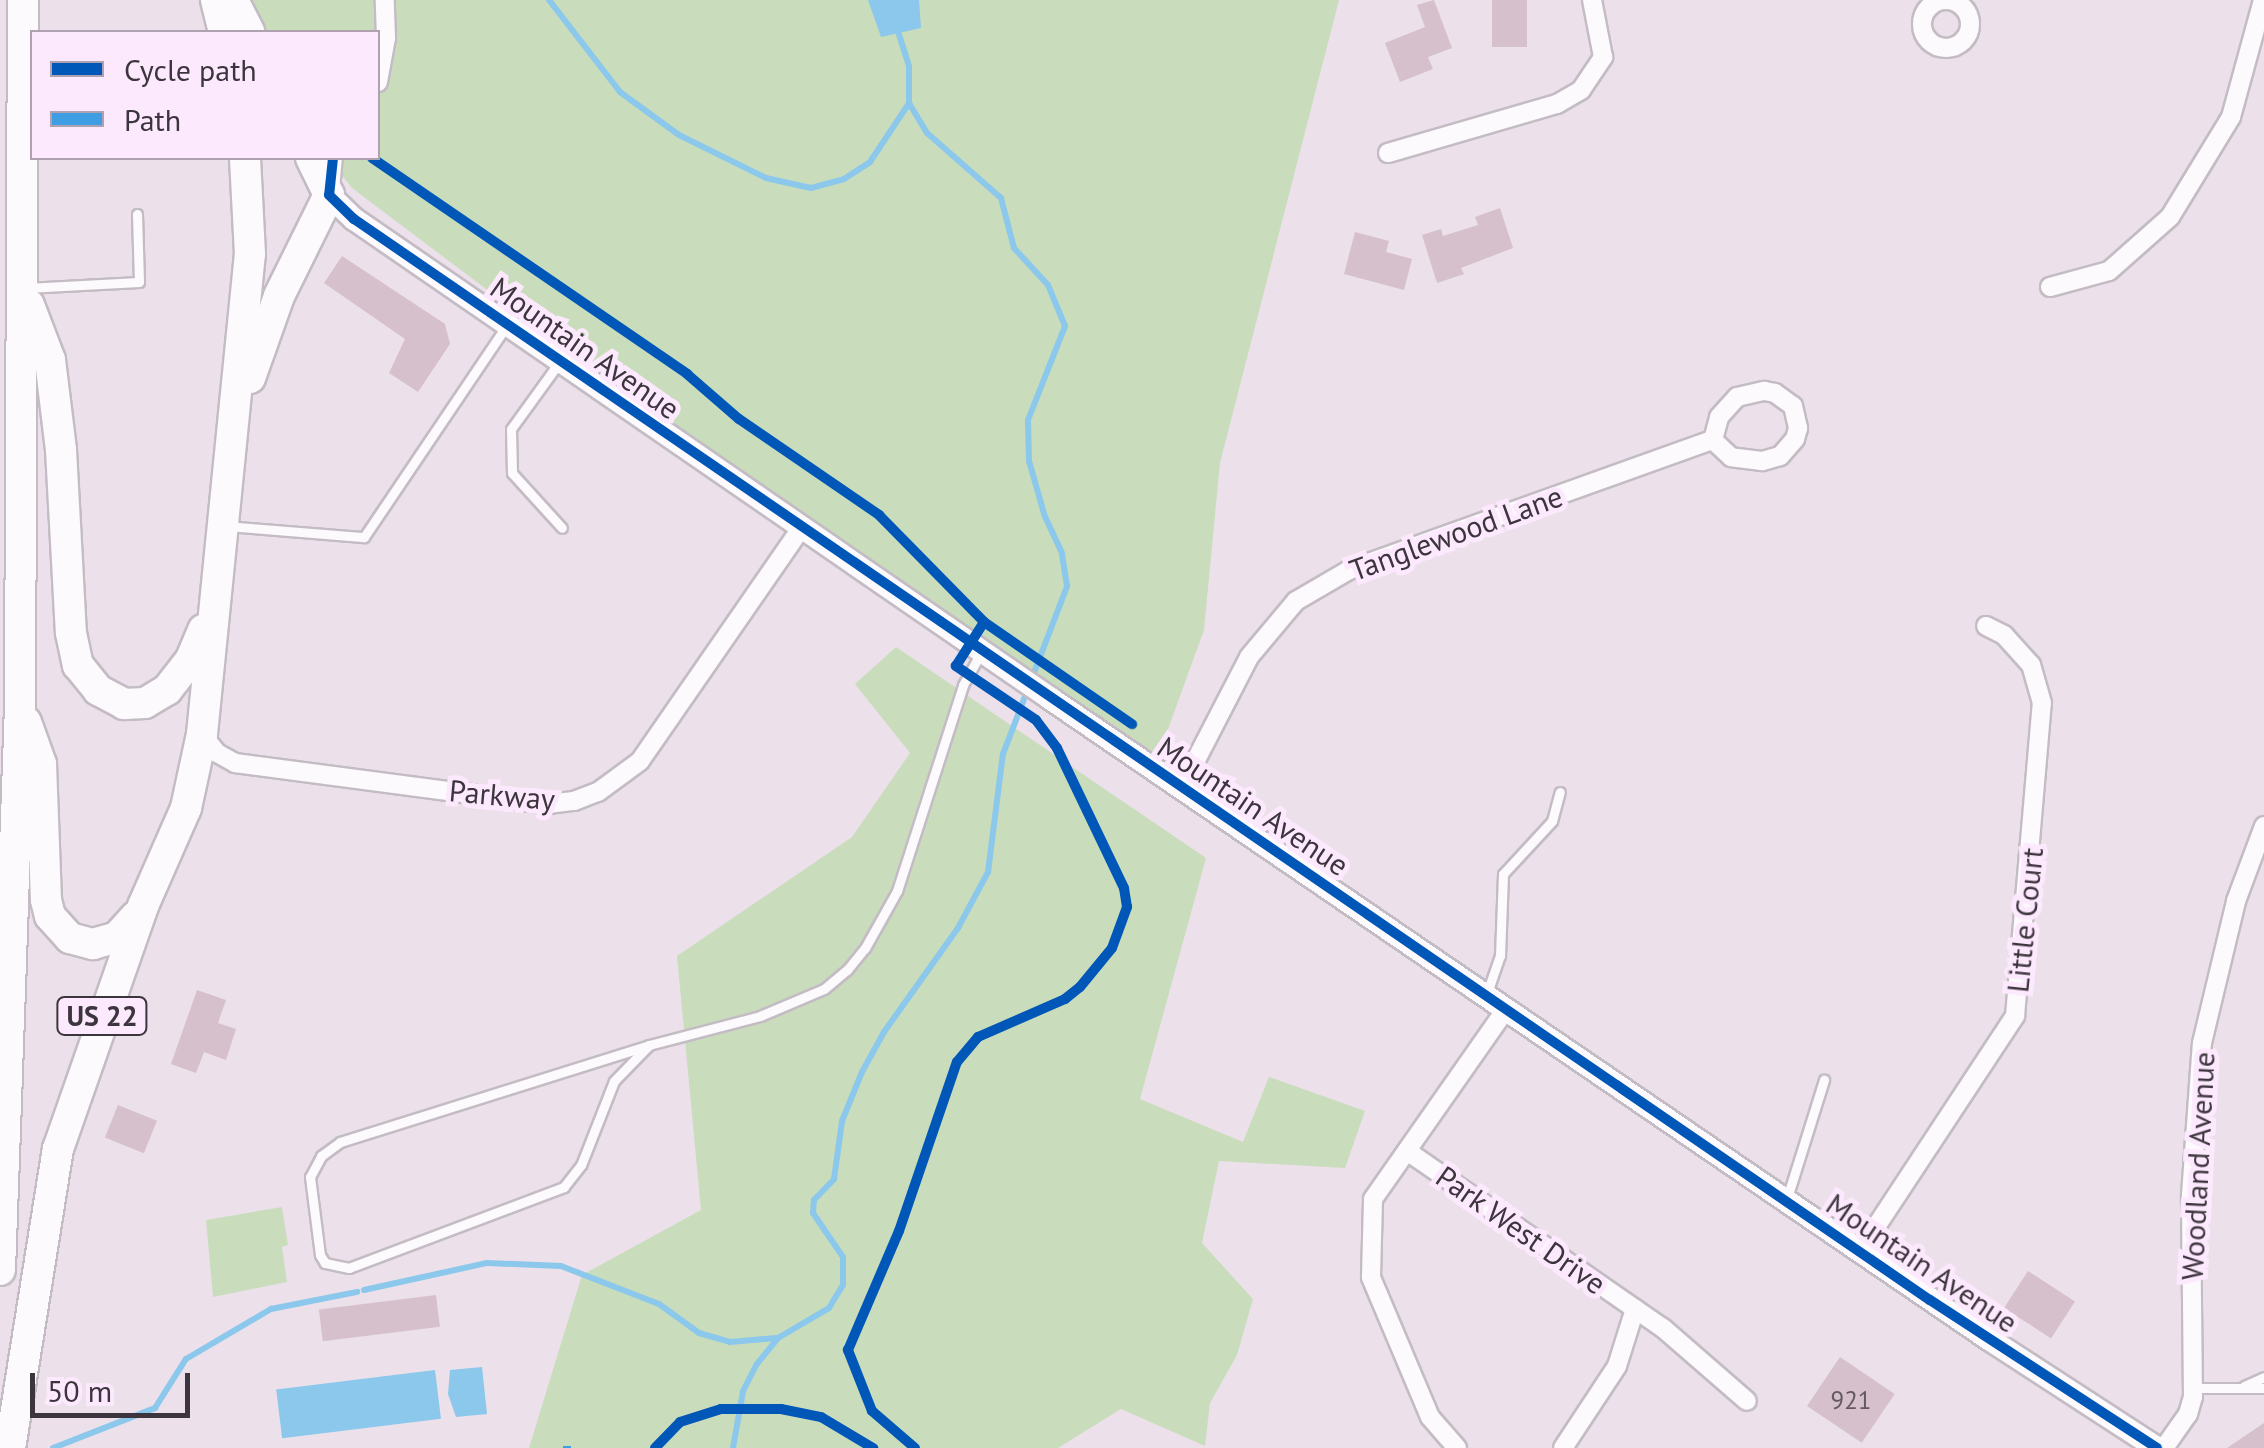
<!DOCTYPE html>
<style>
body{margin:0}
#map{position:relative;width:2264px;height:1448px;overflow:hidden;background:#ece0eb;font-family:"PT Sans",sans-serif}
div>[style]{position:absolute}
[style*='--x']{left:calc(var(--x)*1px);top:calc(var(--y)*1px);width:calc(var(--w)*1px);rotate:calc(var(--a)*1deg)}
.green>*{inset:0;background:#c9ddbc}
.water>*{inset:0;background:#8bc8eb;transform-origin:0 0}
.stream>*{height:6px;margin:-3px;padding:0 3px;transform-origin:3px;border-radius:3px;background:#8bc8eb}
.building>*{inset:0;background:#d5c0cb;transform-origin:0 0}
.roads{filter:drop-shadow(2px 0 #c4bcc4) drop-shadow(-2px 0 #c4bcc4) drop-shadow(0 2px #c4bcc4) drop-shadow(0 -2px #c4bcc4)}
.service>*{height:9px;margin:-4.5px;padding:0 4.5px;transform-origin:4.5px;border-radius:4.5px;background:#fcfafc}
.minor>*{height:18px;margin:-9px;padding:0 9px;transform-origin:9px;border-radius:9px;background:#fcfafc}
.minor>.ring{margin:-9px;padding:0;box-sizing:content-box;background:none;border:18px solid #fcfafc;border-radius:50%}
.tertiary>*{height:22px;margin:-11px;padding:0 11px;transform-origin:11px;border-radius:11px;background:#fcfafc}
.trunk>*{height:30px;margin:-15px;padding:0 15px;transform-origin:15px;border-radius:15px;background:#fcfafc}
.quiet>*{height:8px;margin-top:-4px;transform-origin:0;background:repeating-linear-gradient(90deg,#3f9de3 0 15px,transparent 0 23px)}
.cycleway>*{height:10px;margin:-5px;padding:0 5px;transform-origin:5px;border-radius:5px;background:#0057b8}
span{translate:-50% -50%;white-space:nowrap;text-align:center;line-height:1.15;-webkit-text-stroke:10px #fde9fd;paint-order:stroke}
.number-label{font-size:25px;color:#635860}
.number-label span{-webkit-text-stroke-width:0}
.shield-label span{padding:2px 8px;background:#fde9fd;border:2px solid;border-radius:8px;-webkit-text-stroke-width:0}
.shield-label{font-size:28px;color:#3d353d;font-weight:700}
.street-label{font-size:30px;color:#3d353d}
.legend{position:absolute;left:30px;top:30px;width:350px;height:130px;box-sizing:border-box;background:#fde9fd;border:2px solid #b0a1b0;margin:0;padding:12px 18px;list-style:none;font-size:30px;color:#3d353d}
.legend li{display:flex;align-items:center;gap:20px;height:50px}
.legend b{width:50px;border:2px solid #b0a1b0}
.scale{position:absolute;left:30px;top:1373px;width:160px;height:45px;box-sizing:border-box;border:5px solid #3d353d;border-top:0;padding-left:12px;font-size:30px;line-height:35px;white-space:nowrap;color:#3d353d;-webkit-text-stroke:8px #fde9fd;paint-order:stroke}
</style>
<div id="map">
<div class="green">
<div style="clip-path:polygon(233px 0,1339px 0,1220px 463px,1204px 630px,1154px 768px,802px 527px,352px 188px,328px 158px,378px 158px,378px 32px,249px 32px)"></div>
<div style="clip-path:polygon(896px 647px,1206px 858px,1140px 1099px,1243px 1142px,1269px 1077px,1365px 1111px,1345px 1168px,1219px 1161px,1202px 1243px,1253px 1299px,1237px 1355px,1210px 1403px,1205px 1446px,1121px 1409px,1058px 1448px,529px 1448px,582px 1275px,701px 1210px,677px 956px,852px 837px,910px 753px,855px 684px)"></div>
<div style="clip-path:polygon(282px 1207px,288px 1245px,282px 1247px,287px 1282px,213px 1297px,206px 1220px)"></div>
</div>
<div class="water">
<div style="clip-path:polygon(868px 0,919px 0,921px 28px,881px 37px)"></div>
<div style="clip-path:polygon(482px 1367px,487px 1414px,456px 1417px,448px 1394px,450px 1370px)"></div>
<div style="left:435px;top:1370px;width:49px;height:160px;rotate:83deg"></div>
</div>
<div class="stream">
<div style="--x:549;--y:0;--w:116;--a:52.3"></div>
<div style="--x:620;--y:92;--w:73;--a:36.1"></div>
<div style="--x:679;--y:135;--w:97;--a:26.3"></div>
<div style="--x:766;--y:178;--w:46;--a:12.5"></div>
<div style="--x:811;--y:188;--w:34;--a:-15"></div>
<div style="--x:844;--y:179;--w:31;--a:-33"></div>
<div style="--x:870;--y:162;--w:71;--a:-56.5"></div>
<div style="--x:909;--y:103;--w:37;--a:-90"></div>
<div style="--x:909;--y:66;--w:43;--a:-107.6"></div>
<div style="--x:364;--y:1290;--w:126;--a:-12.4"></div>
<div style="--x:487;--y:1263;--w:74;--a:2.3"></div>
<div style="--x:561;--y:1266;--w:105;--a:21.2"></div>
<div style="--x:659;--y:1304;--w:49;--a:35.9"></div>
<div style="--x:699;--y:1333;--w:32;--a:16"></div>
<div style="--x:730;--y:1342;--w:47;--a:-4.9"></div>
<div style="--x:53;--y:1448;--w:110;--a:-21.4"></div>
<div style="--x:155;--y:1408;--w:58;--a:-57.7"></div>
<div style="--x:186;--y:1359;--w:99;--a:-30.5"></div>
<div style="--x:271;--y:1309;--w:88;--a:-11.2"></div>
<div style="--x:733;--y:1448;--w:58;--a:-80"></div>
<div style="--x:743;--y:1391;--w:30;--a:-63"></div>
<div style="--x:757;--y:1364;--w:33;--a:-51"></div>
<div style="--x:778;--y:1338;--w:59;--a:-30.5"></div>
<div style="--x:829;--y:1308;--w:27;--a:-59"></div>
<div style="--x:843;--y:1285;--w:28;--a:-90"></div>
<div style="--x:843;--y:1257;--w:53;--a:-124.3"></div>
<div style="--x:813;--y:1213;--w:13;--a:-86"></div>
<div style="--x:814;--y:1200;--w:29;--a:-46"></div>
<div style="--x:834;--y:1179;--w:59;--a:-82.1"></div>
<div style="--x:842;--y:1121;--w:53;--a:-67.8"></div>
<div style="--x:862;--y:1072;--w:46;--a:-61.2"></div>
<div style="--x:884;--y:1032;--w:128;--a:-54.6"></div>
<div style="--x:958;--y:928;--w:64;--a:-61.8"></div>
<div style="--x:988;--y:872;--w:119;--a:-82.8"></div>
<div style="--x:1003;--y:754;--w:180;--a:-69.1"></div>
<div style="--x:1067;--y:586;--w:33;--a:-99"></div>
<div style="--x:1062;--y:553;--w:40;--a:-115"></div>
<div style="--x:1045;--y:517;--w:58;--a:-105.9"></div>
<div style="--x:1029;--y:461;--w:41;--a:-91.4"></div>
<div style="--x:1028;--y:420;--w:101;--a:-68.5"></div>
<div style="--x:1065;--y:326;--w:44;--a:-112.5"></div>
<div style="--x:1048;--y:285;--w:50;--a:-132.6"></div>
<div style="--x:1014;--y:248;--w:52;--a:-104.6"></div>
<div style="--x:1001;--y:198;--w:98;--a:-138.7"></div>
<div style="--x:927;--y:133;--w:35;--a:-121"></div>
</div>
<div class="building">
<div style="clip-path:polygon(1434px 0,1452px 48px,1428px 57px,1433px 69px,1400px 82px,1385px 43px,1425px 27px,1417px 5px)"></div>
<div style="left:1492px;top:0;width:35px;height:47px"></div>
<div style="clip-path:polygon(1500px 208px,1513px 248px,1461px 268px,1464px 274px,1437px 283px,1422px 235px,1441px 229px,1443px 236px,1478px 225px,1475px 217px)"></div>
<div style="clip-path:polygon(1355px 232px,1389px 241px,1386px 252px,1412px 259px,1404px 290px,1344px 274px)"></div>
<div style="clip-path:polygon(342px 256px,445px 324px,450px 344px,418px 392px,389px 373px,405px 339px,324px 283px)"></div>
<div style="clip-path:polygon(197px 990px,226px 1000px,218px 1023px,236px 1029px,226px 1060px,204px 1052px,196px 1073px,171px 1064px)"></div>
<div style="left:118px;top:1105px;width:42px;height:35px;rotate:22deg"></div>
<div style="left:2028px;top:1271px;width:56px;height:44px;rotate:33deg"></div>
<div style="left:436px;top:1295px;width:32px;height:118px;rotate:83deg"></div>
<div style="left:1840px;top:1357px;width:66px;height:59px;rotate:34deg"></div>
<div style="clip-path:polygon(2264px 1423px,2264px 1448px,2227px 1448px)"></div>
</div>
<div class="roads">
<div class="service">
<div style="--x:26;--y:288;--w:113;--a:-3"></div>
<div style="--x:139;--y:282;--w:68;--a:-91.7"></div>
<div style="--x:558;--y:364;--w:80;--a:125.9"></div>
<div style="--x:511;--y:429;--w:44;--a:88.7"></div>
<div style="--x:512;--y:473;--w:74;--a:47.7"></div>
<div style="--x:226;--y:526;--w:138;--a:4.6"></div>
<div style="--x:364;--y:537;--w:256;--a:-56"></div>
<div style="--x:1487;--y:993;--w:39;--a:-71"></div>
<div style="--x:1500;--y:956;--w:82;--a:-87.9"></div>
<div style="--x:1503;--y:874;--w:72;--a:-47.2"></div>
<div style="--x:1552;--y:821;--w:30;--a:-75"></div>
<div style="--x:649;--y:1045;--w:50;--a:134.2"></div>
<div style="--x:614;--y:1081;--w:90;--a:111.4"></div>
<div style="--x:581;--y:1165;--w:28;--a:128"></div>
<div style="--x:564;--y:1187;--w:230;--a:159.4"></div>
<div style="--x:349;--y:1268;--w:25;--a:-168"></div>
<div style="--x:325;--y:1263;--w:9;--a:-122"></div>
<div style="--x:320;--y:1255;--w:79;--a:-97.3"></div>
<div style="--x:310;--y:1177;--w:24;--a:-62"></div>
<div style="--x:321;--y:1156;--w:24;--a:-36"></div>
<div style="--x:340;--y:1142;--w:324;--a:-17.4"></div>
<div style="--x:649;--y:1045;--w:115;--a:-14.6"></div>
<div style="--x:760;--y:1016;--w:69;--a:-22.9"></div>
<div style="--x:824;--y:989;--w:30;--a:-40"></div>
<div style="--x:847;--y:970;--w:28;--a:-51"></div>
<div style="--x:865;--y:948;--w:65;--a:-60.7"></div>
<div style="--x:897;--y:891;--w:216;--a:-72.2"></div>
<div style="--x:963;--y:685;--w:37;--a:-61"></div>
<div style="--x:1787;--y:1198;--w:124;--a:-72.6"></div>
<div style="--x:2244;--y:1386;--w:22;--a:-24"></div>
<div style="--x:2193;--y:1388;--w:71;--a:0"></div>
</div>
<div class="minor">
<div class="ring" style="left:1922px;top:0;width:30px;height:30px"></div>
<div style="--x:378;--y:82;--w:45;--a:-79.7"></div>
<div style="--x:386;--y:38;--w:38;--a:-92"></div>
<div style="--x:1388;--y:153;--w:176;--a:-16.2"></div>
<div style="--x:1557;--y:104;--w:28;--a:-30"></div>
<div style="--x:1581;--y:90;--w:40;--a:-56"></div>
<div style="--x:1603;--y:57;--w:58;--a:-100.9"></div>
<div style="--x:330;--y:190;--w:32;--a:-85"></div>
<div style="--x:2050;--y:287;--w:61;--a:-15.2"></div>
<div style="--x:2109;--y:271;--w:81;--a:-41.5"></div>
<div style="--x:2170;--y:217;--w:117;--a:-58.6"></div>
<div style="--x:2231;--y:117;--w:121;--a:-74.7"></div>
<div style="--x:1764;--y:391;--w:11;--a:10"></div>
<div style="--x:1775;--y:393;--w:22;--a:36"></div>
<div style="--x:1793;--y:406;--w:23;--a:77"></div>
<div style="--x:1798;--y:428;--w:11;--a:105"></div>
<div style="--x:1795;--y:439;--w:23;--a:131"></div>
<div style="--x:1780;--y:456;--w:19;--a:164"></div>
<div style="--x:1762;--y:461;--w:31;--a:-173"></div>
<div style="--x:1731;--y:457;--w:25;--a:-137"></div>
<div style="--x:1713;--y:440;--w:24;--a:-75"></div>
<div style="--x:1719;--y:417;--w:27;--a:-48"></div>
<div style="--x:1737;--y:397;--w:28;--a:-13"></div>
<div style="--x:202;--y:734;--w:24;--a:52"></div>
<div style="--x:217;--y:753;--w:21;--a:29"></div>
<div style="--x:235;--y:763;--w:316;--a:7.5"></div>
<div style="--x:548;--y:804;--w:26;--a:-7"></div>
<div style="--x:574;--y:801;--w:26;--a:-21"></div>
<div style="--x:598;--y:792;--w:52;--a:-36.4"></div>
<div style="--x:640;--y:761;--w:285;--a:-55.3"></div>
<div style="--x:1182;--y:787;--w:146;--a:-62.7"></div>
<div style="--x:1249;--y:657;--w:73;--a:-50"></div>
<div style="--x:1296;--y:601;--w:61;--a:-30.3"></div>
<div style="--x:1349;--y:570;--w:387;--a:-19.7"></div>
<div style="--x:1407;--y:1151;--w:311;--a:34.7"></div>
<div style="--x:1663;--y:1328;--w:111;--a:41"></div>
<div style="--x:1860;--y:1251;--w:282;--a:-56.6"></div>
<div style="--x:2015;--y:1016;--w:314;--a:-85.1"></div>
<div style="--x:2042;--y:703;--w:40;--a:-106"></div>
<div style="--x:2031;--y:665;--w:40;--a:-132"></div>
<div style="--x:2004;--y:635;--w:20;--a:-153"></div>
<div style="--x:1457;--y:1448;--w:41;--a:-131.1"></div>
<div style="--x:1430;--y:1417;--w:152;--a:-112.9"></div>
<div style="--x:1371;--y:1277;--w:78;--a:-88.5"></div>
<div style="--x:1373;--y:1199;--w:232;--a:-55"></div>
<div style="--x:1563;--y:1448;--w:98;--a:-56.6"></div>
<div style="--x:1617;--y:1366;--w:60;--a:-72.5"></div>
<div style="--x:2164;--y:1448;--w:42;--a:-54.8"></div>
<div style="--x:2188;--y:1414;--w:18;--a:-74"></div>
<div style="--x:2193;--y:1397;--w:202;--a:-90.6"></div>
<div style="--x:2191;--y:1195;--w:152;--a:-85.9"></div>
<div style="--x:2202;--y:1043;--w:146;--a:-76.5"></div>
<div style="--x:2236;--y:901;--w:80;--a:-69.5"></div>
</div>
<div class="tertiary">
<div style="--x:329;--y:195;--w:35;--a:44"></div>
<div style="--x:354;--y:219;--w:846;--a:34.55"></div>
<div style="--x:1051;--y:699;--w:1136;--a:34.31"></div>
<div style="--x:1989;--y:1339;--w:200;--a:33"></div>
</div>
<div class="trunk">
<div style="--x:216;--y:0;--w:33;--a:76"></div>
<div style="--x:233;--y:0;--w:36;--a:63"></div>
<div style="--x:29;--y:305;--w:59;--a:69.1"></div>
<div style="--x:50;--y:360;--w:91;--a:83"></div>
<div style="--x:61;--y:450;--w:183;--a:86.9"></div>
<div style="--x:71;--y:633;--w:33;--a:78"></div>
<div style="--x:78;--y:665;--w:32;--a:51"></div>
<div style="--x:98;--y:690;--w:30;--a:28"></div>
<div style="--x:124;--y:704;--w:21;--a:-3"></div>
<div style="--x:145;--y:703;--w:26;--a:-31"></div>
<div style="--x:167;--y:690;--w:37;--a:-52"></div>
<div style="--x:190;--y:661;--w:34;--a:-67"></div>
<div style="--x:250;--y:378;--w:87;--a:-70.5"></div>
<div style="--x:279;--y:296;--w:113;--a:-63.7"></div>
<div style="--x:329;--y:195;--w:41;--a:-115.9"></div>
<div style="--x:26;--y:722;--w:45;--a:70.3"></div>
<div style="--x:41;--y:764;--w:136;--a:87.9"></div>
<div style="--x:46;--y:900;--w:16;--a:76"></div>
<div style="--x:50;--y:916;--w:30;--a:48"></div>
<div style="--x:70;--y:938;--w:24;--a:15"></div>
<div style="--x:93;--y:944;--w:25;--a:-16"></div>
<div style="--x:117;--y:937;--w:28;--a:-48"></div>
<div style="--x:0;--y:1270;--w:564;--a:-87.97"></div>
<div style="--x:20;--y:706;--w:706;--a:-89.76"></div>
<div style="--x:10;--y:1448;--w:303;--a:-80.9"></div>
<div style="--x:58;--y:1149;--w:257;--a:-70.7"></div>
<div style="--x:143;--y:906;--w:107;--a:-66.3"></div>
<div style="--x:186;--y:808;--w:76;--a:-77.8"></div>
<div style="--x:202;--y:734;--w:482;--a:-84.3"></div>
<div style="--x:250;--y:254;--w:96;--a:-93"></div>
</div>
</div>
<div class="quiet">
<div style="--x:567;--y:1446;--w:2;--a:90"></div>
</div>
<div class="cycleway">
<div style="--x:333;--y:158;--w:37;--a:96"></div>
<div style="--x:329;--y:195;--w:35;--a:44"></div>
<div style="--x:354;--y:219;--w:1911;--a:34.45"></div>
<div style="--x:1930;--y:1300;--w:271;--a:33.1"></div>
<div style="--x:372;--y:158;--w:382;--a:34.4"></div>
<div style="--x:687;--y:374;--w:69;--a:40.9"></div>
<div style="--x:739;--y:419;--w:170;--a:34.4"></div>
<div style="--x:879;--y:515;--w:150;--a:45.5"></div>
<div style="--x:984;--y:622;--w:180;--a:34.6"></div>
<div style="--x:655;--y:1448;--w:36;--a:-46"></div>
<div style="--x:680;--y:1422;--w:43;--a:-17.6"></div>
<div style="--x:721;--y:1409;--w:60;--a:0"></div>
<div style="--x:781;--y:1409;--w:41;--a:11.3"></div>
<div style="--x:821;--y:1417;--w:61;--a:30.8"></div>
<div style="--x:915;--y:1448;--w:57;--a:-139.3"></div>
<div style="--x:872;--y:1411;--w:66;--a:-111.5"></div>
<div style="--x:848;--y:1350;--w:129;--a:-66.8"></div>
<div style="--x:899;--y:1231;--w:179;--a:-71.1"></div>
<div style="--x:957;--y:1062;--w:33;--a:-50"></div>
<div style="--x:978;--y:1037;--w:95;--a:-23.6"></div>
<div style="--x:1065;--y:999;--w:19;--a:-39"></div>
<div style="--x:1080;--y:987;--w:50;--a:-50.6"></div>
<div style="--x:1112;--y:948;--w:44;--a:-69.9"></div>
<div style="--x:1127;--y:907;--w:19;--a:-99"></div>
<div style="--x:1124;--y:888;--w:155;--a:-115.6"></div>
<div style="--x:1057;--y:748;--w:35;--a:-127"></div>
<div style="--x:1036;--y:720;--w:97;--a:-146"></div>
<div style="--x:956;--y:666;--w:52;--a:-57.5"></div>
</div>
<div class="number-label">
<span style="left:1851px;top:1400px">921</span>
</div>
<div class="shield-label">
<span style="left:102px;top:1016px">US 22</span>
</div>
<div class="street-label">
<span style="left:585px;top:348px;rotate:35deg">Mountain Avenue</span>
<span style="left:1456px;top:533px;rotate:-20deg">Tanglewood Lane</span>
<span style="left:502px;top:795px;rotate:5deg">Parkway</span>
<span style="left:1253px;top:806px;rotate:34deg">Mountain Avenue</span>
<span style="left:2025px;top:920px;rotate:-84deg">Little Court</span>
<span style="left:2198px;top:1166px;rotate:-87deg">Woodland Avenue</span>
<span style="left:1521px;top:1230px;rotate:35deg">Park West Drive</span>
<span style="left:1922px;top:1263px;rotate:34deg">Mountain Avenue</span>
</div>
<ul class="legend">
<li><b style="height:12px;background:#0057b8"></b>Cycle path</li>
<li><b style="height:12px;background:#3f9de3"></b>Path</li>
</ul>
<div class="scale">50 m</div>
</div>
